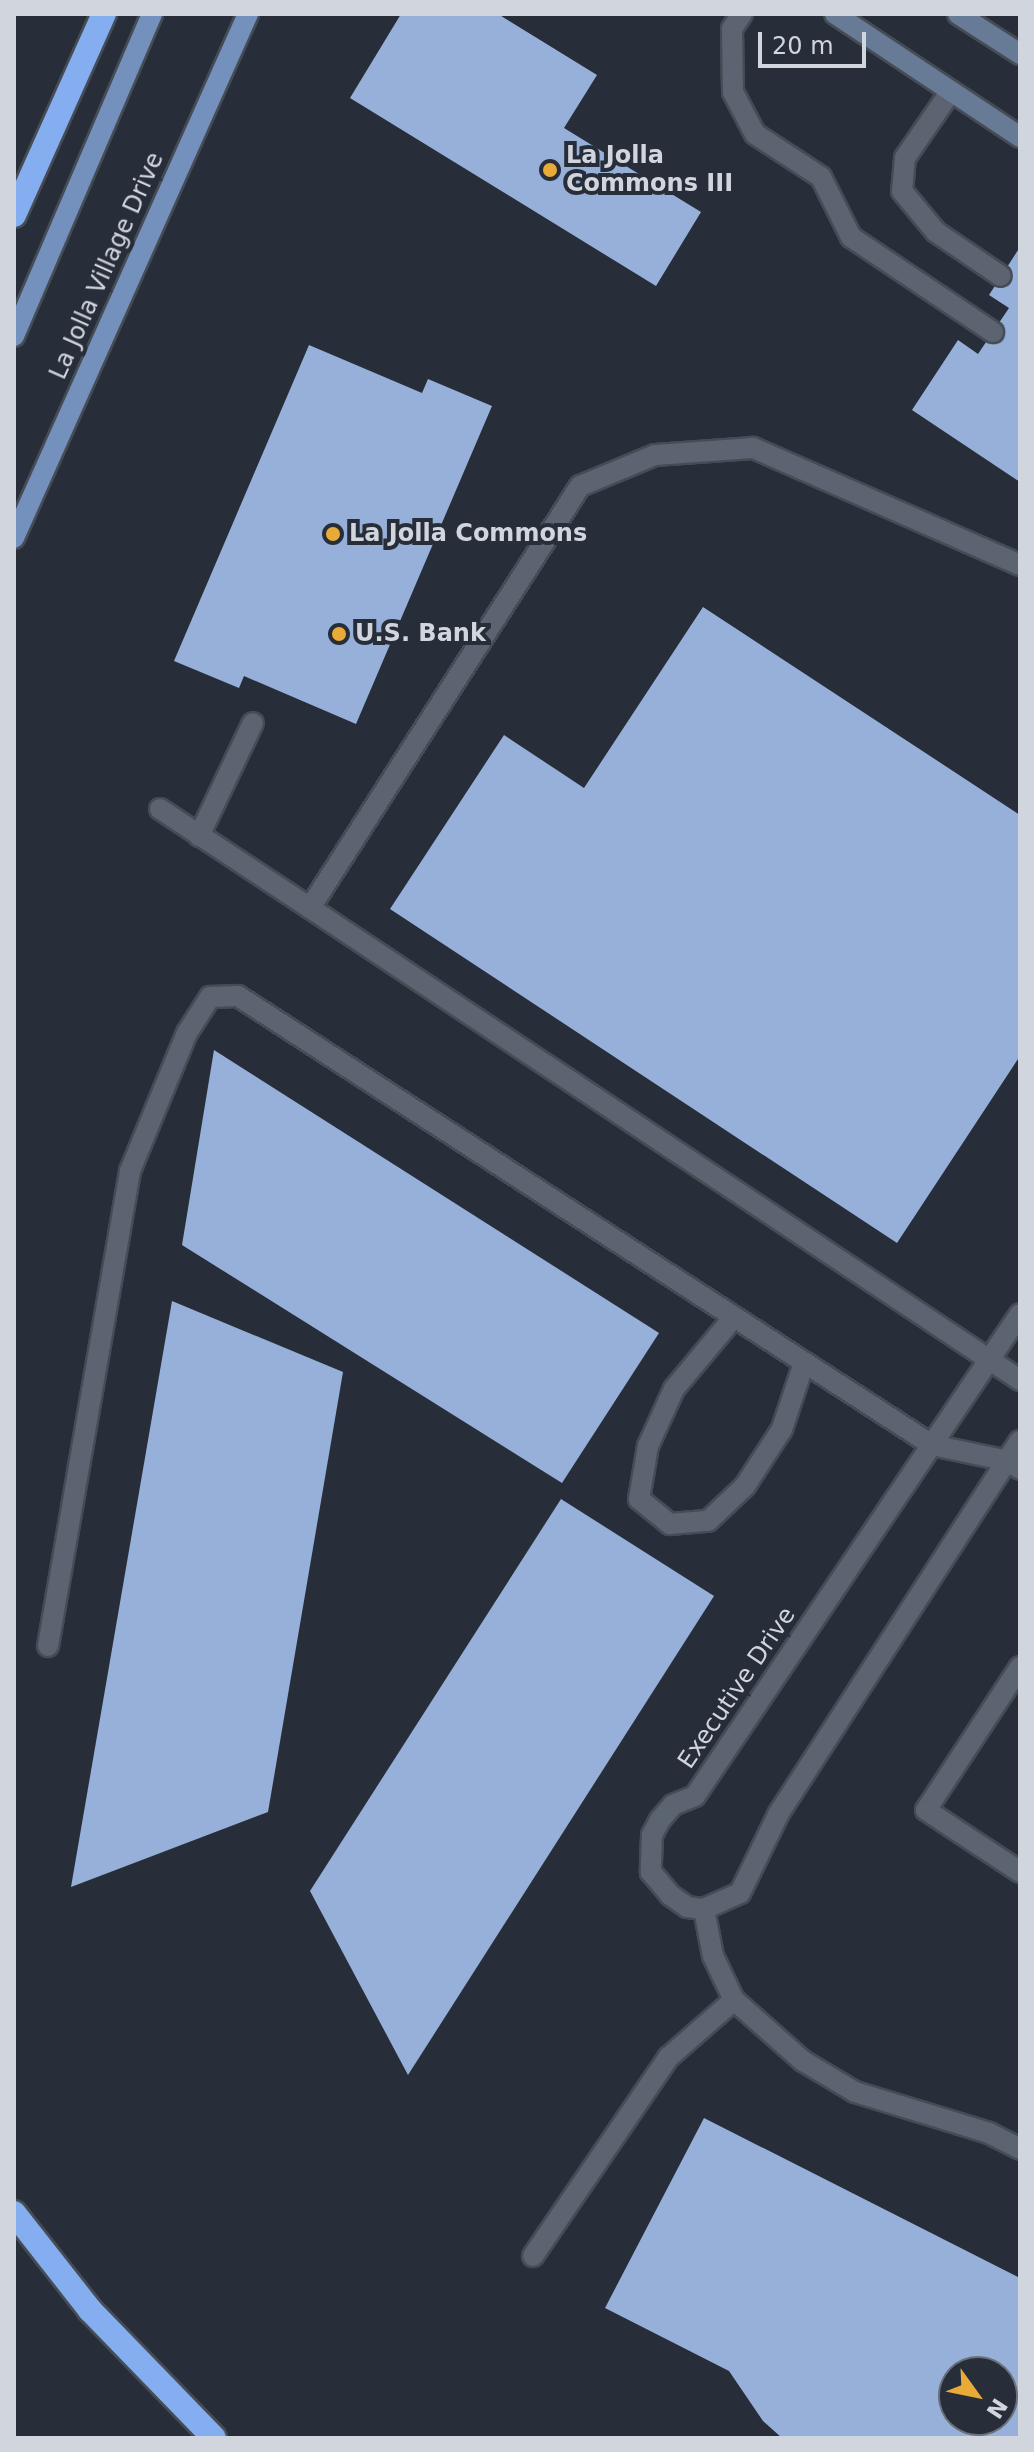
<!DOCTYPE html>
<style>
body{margin:0}
#map{position:relative;width:1034px;height:2452px;overflow:hidden;background:#272e39;font-family:"DejaVu Sans",sans-serif}
div>[style]{position:absolute}
[style*='--x']{left:calc(var(--x)*1px);top:calc(var(--y)*1px);width:calc(var(--w)*1px);rotate:calc(var(--a)*1deg)}
.building>*{inset:0;background:#96b0d9}
.roads{filter:drop-shadow(2px 0 #454c55) drop-shadow(-2px 0 #454c55) drop-shadow(0 2px #454c55) drop-shadow(0 -2px #454c55)}
.lane>*{height:20px;margin:-10px;padding:0 10px;transform-origin:10px;border-radius:10px;background:#5b6470}
.street>*{height:20px;margin:-10px;padding:0 10px;transform-origin:10px;border-radius:10px;background:#5b6470}
.secondary>*{height:20px;margin:-10px;padding:0 10px;transform-origin:10px;border-radius:10px;background:#677a96}
.primary>*{height:20px;margin:-10px;padding:0 10px;transform-origin:10px;border-radius:10px;background:#7490bc}
.highway>*{height:24px;margin:-12px;padding:0 12px;transform-origin:12px;border-radius:12px;background:#84aeef}
.dots>*{width:22px;height:22px;translate:-50% -50%;box-sizing:border-box;border:4px solid #272e39;border-radius:50%}
span{translate:-50% -50%;white-space:nowrap;text-align:center;line-height:1.15;-webkit-text-stroke:8px #272e39;paint-order:stroke}
.poi-label{font-size:24px;color:#d1d6de;font-weight:700}
.left{translate:0 -50%;text-align:left}
.street-label{font-size:24px;color:#d1d6de}
.frame{position:absolute;inset:0;border:16px solid #d1d6de;pointer-events:none}
.north{position:absolute;left:938px;top:2356px;width:80px;height:80px;box-sizing:border-box;background:#272e39;border:2px solid #6b717b;border-radius:50%;rotate:123deg;font-size:22px;font-weight:700;line-height:32px;text-align:center;color:#d1d6de}
.north::after{content:'';display:block;margin:auto;width:28px;height:36px;background:#e9ab38;clip-path:polygon(50% 0,100% 100%,50% 72%,0 100%)}
.scale{position:absolute;left:758px;top:32px;width:108px;height:36px;box-sizing:border-box;border:4px solid #d1d6de;border-top:0;padding-left:10px;font-size:24px;line-height:28px;white-space:nowrap;color:#d1d6de;-webkit-text-stroke:6px #272e39;paint-order:stroke}
</style>
<div id="map">
<div class="building">
<div style="clip-path:polygon(401px 14px,498px 14px,597px 75px,564px 128px,701px 212px,656px 286px,350px 98px)"></div>
<div style="clip-path:polygon(1020px 247px,1020px 482px,912px 410px,958px 340px,978px 354px,1009px 308px,989px 295px)"></div>
<div style="clip-path:polygon(309px 345px,422px 393px,428px 379px,492px 406px,356px 724px,244px 676px,239px 688px,174px 661px)"></div>
<div style="clip-path:polygon(703px 607px,1020px 815px,1020px 1056px,897px 1243px,390px 909px,504px 735px,584px 788px)"></div>
<div style="clip-path:polygon(214px 1050px,659px 1333px,562px 1483px,182px 1245px)"></div>
<div style="clip-path:polygon(172px 1301px,343px 1372px,268px 1812px,71px 1887px)"></div>
<div style="clip-path:polygon(561px 1499px,714px 1596px,408px 2075px,310px 1891px)"></div>
<div style="clip-path:polygon(evenodd,704px 2118px,1020px 2278px,1020px 2438px,782px 2438px,763px 2421px,729px 2371px,605px 2308px,704px 2118px,954px 2372px,1002px 2372px,1002px 2420px,954px 2420px,954px 2372px)"></div>
</div>
<div class="roads">
<div class="lane">
<div style="--x:742;--y:14;--w:18;--a:124"></div>
<div style="--x:732;--y:29;--w:63;--a:89.1"></div>
<div style="--x:733;--y:92;--w:47;--a:62.4"></div>
<div style="--x:755;--y:134;--w:79;--a:33.1"></div>
<div style="--x:821;--y:177;--w:67;--a:63.4"></div>
<div style="--x:851;--y:237;--w:171;--a:33.8"></div>
<div style="--x:951;--y:91;--w:81;--a:124.5"></div>
<div style="--x:905;--y:158;--w:33;--a:95"></div>
<div style="--x:902;--y:191;--w:53;--a:50.3"></div>
<div style="--x:936;--y:232;--w:78;--a:34.1"></div>
<div style="--x:1020;--y:565;--w:292;--a:-156.3"></div>
<div style="--x:753;--y:448;--w:98;--a:175.9"></div>
<div style="--x:655;--y:455;--w:81;--a:157.5"></div>
<div style="--x:580;--y:486;--w:501;--a:122.61"></div>
<div style="--x:310;--y:908;--w:853;--a:33.62"></div>
<div style="--x:160;--y:809;--w:180;--a:33.4"></div>
<div style="--x:199;--y:836;--w:125;--a:-64.5"></div>
<div style="--x:734;--y:1317;--w:94;--a:129.8"></div>
<div style="--x:674;--y:1389;--w:63;--a:114.5"></div>
<div style="--x:648;--y:1446;--w:54;--a:99.6"></div>
<div style="--x:639;--y:1499;--w:40;--a:39"></div>
<div style="--x:670;--y:1524;--w:38;--a:-5"></div>
<div style="--x:708;--y:1521;--w:51;--a:-43.4"></div>
<div style="--x:745;--y:1486;--w:68;--a:-57"></div>
<div style="--x:782;--y:1429;--w:70;--a:-71.6"></div>
<div style="--x:48;--y:1646;--w:482;--a:-80.2"></div>
<div style="--x:130;--y:1171;--w:149;--a:-67.6"></div>
<div style="--x:187;--y:1033;--w:43;--a:-57.4"></div>
<div style="--x:210;--y:997;--w:28;--a:-2"></div>
<div style="--x:238;--y:996;--w:827;--a:32.9"></div>
<div style="--x:932;--y:1445;--w:78;--a:11.9"></div>
<div style="--x:1008;--y:1461;--w:14;--a:34"></div>
<div style="--x:1020;--y:1667;--w:171;--a:123.3"></div>
<div style="--x:926;--y:1810;--w:113;--a:33.4"></div>
<div style="--x:704;--y:1909;--w:48;--a:79.2"></div>
<div style="--x:713;--y:1956;--w:49;--a:64.5"></div>
<div style="--x:734;--y:2000;--w:92;--a:41.5"></div>
<div style="--x:803;--y:2061;--w:61;--a:30.8"></div>
<div style="--x:855;--y:2092;--w:140;--a:17"></div>
<div style="--x:989;--y:2133;--w:35;--a:27"></div>
<div style="--x:533;--y:2256;--w:241;--a:-55.7"></div>
<div style="--x:669;--y:2057;--w:86;--a:-41.2"></div>
</div>
<div class="street">
<div style="--x:1020;--y:1314;--w:581;--a:123.99"></div>
<div style="--x:695;--y:1796;--w:24;--a:158"></div>
<div style="--x:673;--y:1805;--w:20;--a:131"></div>
<div style="--x:660;--y:1820;--w:17;--a:118"></div>
<div style="--x:652;--y:1835;--w:37;--a:92"></div>
<div style="--x:651;--y:1872;--w:30;--a:50"></div>
<div style="--x:670;--y:1895;--w:21;--a:35"></div>
<div style="--x:687;--y:1907;--w:17;--a:7"></div>
<div style="--x:704;--y:1909;--w:39;--a:-24"></div>
<div style="--x:740;--y:1893;--w:89;--a:-64"></div>
<div style="--x:779;--y:1813;--w:443;--a:-57.1"></div>
</div>
<div class="secondary">
<div style="--x:835;--y:14;--w:222;--a:33.6"></div>
<div style="--x:958;--y:14;--w:74;--a:32.8"></div>
</div>
<div class="primary">
<div style="--x:14;--y:336;--w:350;--a:-66.8"></div>
<div style="--x:14;--y:538;--w:574;--a:-65.94"></div>
</div>
<div class="highway">
<div style="--x:14;--y:215;--w:220;--a:-65.9"></div>
<div style="--x:14;--y:2213;--w:123;--a:51.9"></div>
<div style="--x:90;--y:2310;--w:178;--a:45.9"></div>
</div>
</div>
<div class="dots">
<div style="left:550px;top:170px;background:#e9ab38"></div>
<div style="left:333px;top:534px;background:#e9ab38"></div>
<div style="left:339px;top:634px;background:#e9ab38"></div>
</div>
<div class="poi-label">
<span class="left" style="left:566px;top:170px">La Jolla<br>Commons III</span>
<span class="left" style="left:349px;top:534px">La Jolla Commons</span>
<span class="left" style="left:355px;top:634px">U.S. Bank</span>
</div>
<div class="street-label">
<span style="left:107px;top:266px;rotate:-66deg">La Jolla Village Drive</span>
<span style="left:737px;top:1688px;rotate:-56deg">Executive Drive</span>
</div>
<div class="frame"></div>
<div class="north">N</div>
<div class="scale">20 m</div>
</div>
